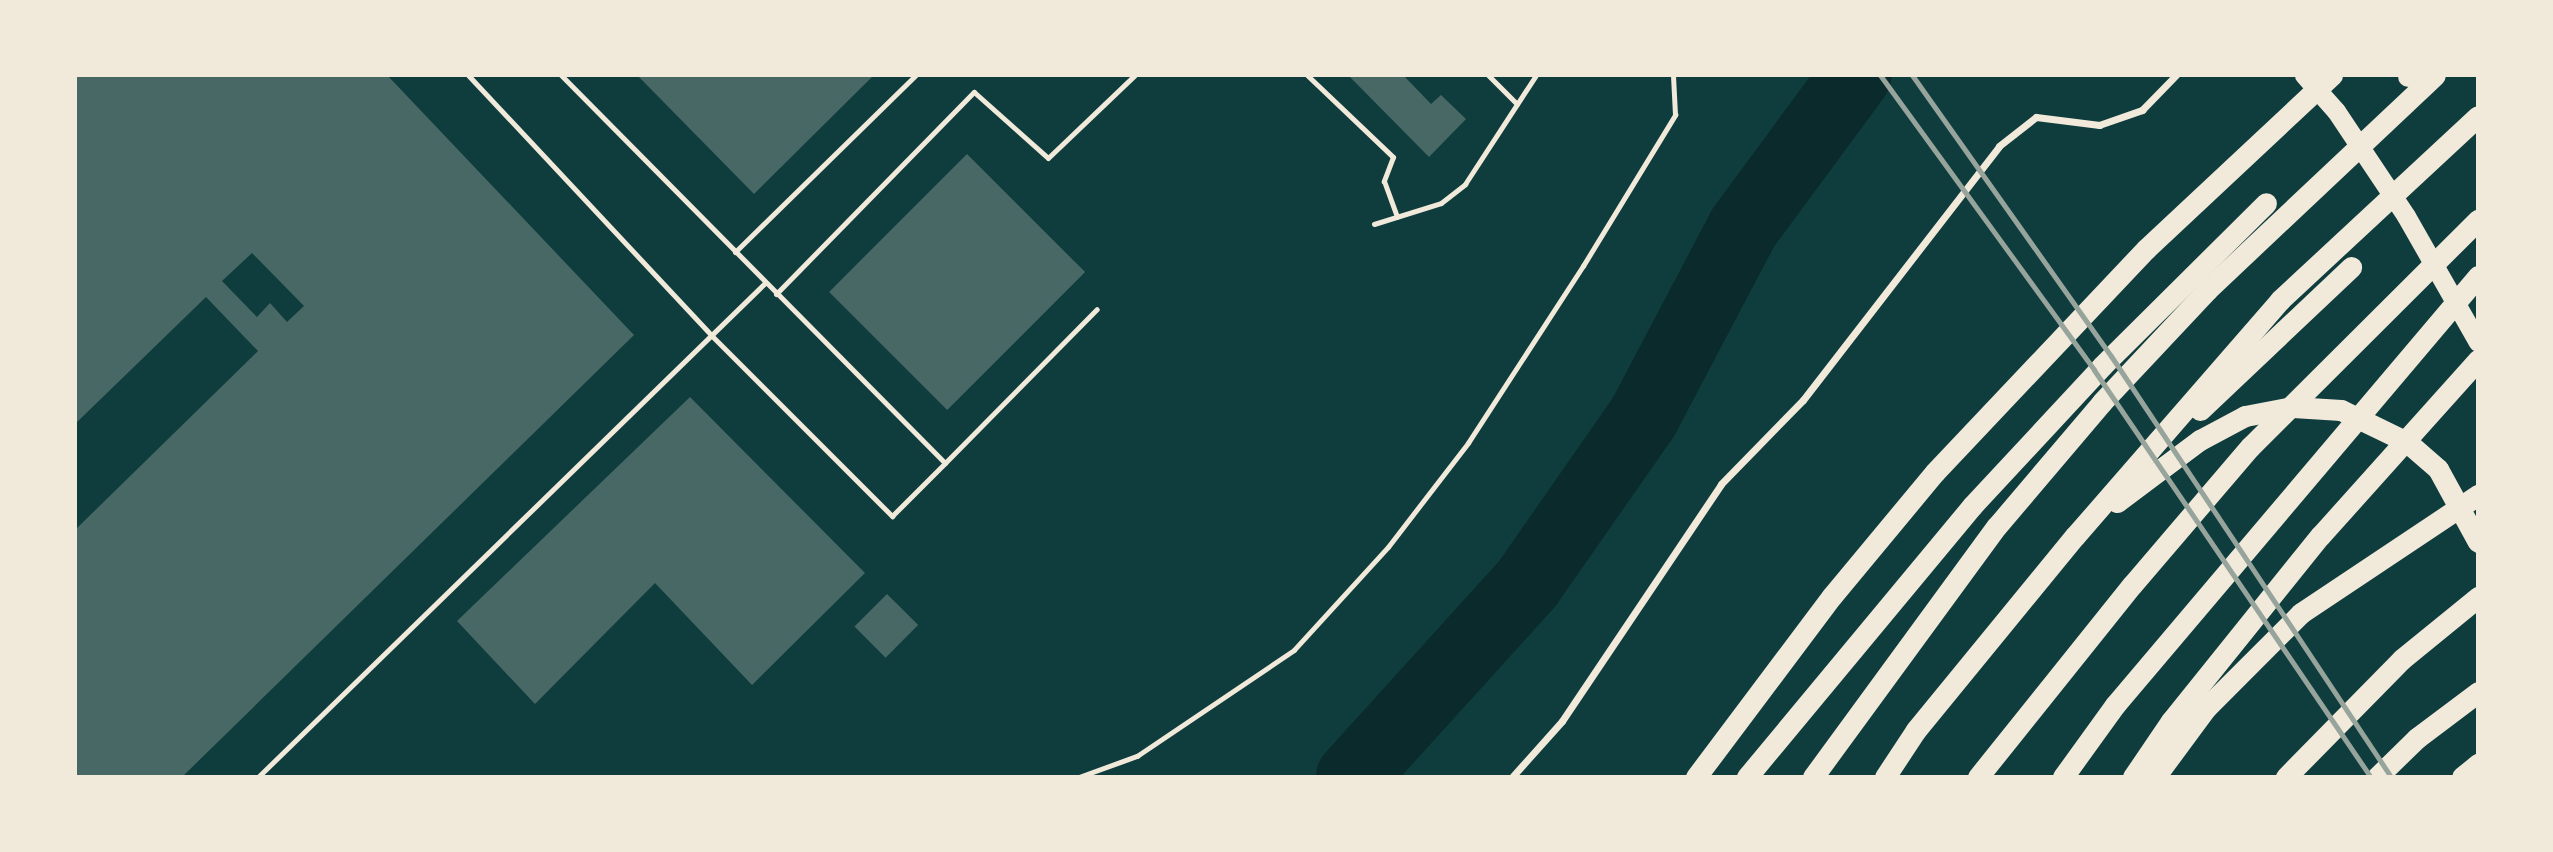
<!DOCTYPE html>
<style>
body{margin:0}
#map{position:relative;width:2553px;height:852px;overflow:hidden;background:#0f3d3e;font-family:"Times New Roman",serif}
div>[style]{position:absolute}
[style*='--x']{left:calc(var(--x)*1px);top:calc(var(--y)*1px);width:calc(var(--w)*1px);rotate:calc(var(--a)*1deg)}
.river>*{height:72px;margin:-36px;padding:0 36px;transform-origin:36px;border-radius:36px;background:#0a2a2b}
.building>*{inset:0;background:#486865;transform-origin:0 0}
.path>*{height:4.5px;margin:-2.25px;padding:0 2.25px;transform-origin:2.25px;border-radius:2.25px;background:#f1e9da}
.service>*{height:5px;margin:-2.5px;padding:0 2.5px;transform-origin:2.5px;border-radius:2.5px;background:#f1e9da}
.minor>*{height:7px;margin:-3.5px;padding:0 3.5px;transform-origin:3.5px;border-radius:3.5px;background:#f1e9da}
.trunk>*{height:19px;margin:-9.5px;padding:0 9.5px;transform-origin:9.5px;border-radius:9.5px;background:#f1e9da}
.motorway>*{height:21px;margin:-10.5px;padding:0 10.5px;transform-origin:10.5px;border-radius:10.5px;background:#f1e9da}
.rail>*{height:5px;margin:-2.5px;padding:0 2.5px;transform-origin:2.5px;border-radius:2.5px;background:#97a49c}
span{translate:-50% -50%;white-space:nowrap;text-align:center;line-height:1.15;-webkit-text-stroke:7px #f1e9da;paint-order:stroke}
.frame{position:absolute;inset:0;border:77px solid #f1e9da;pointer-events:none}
</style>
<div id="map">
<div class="river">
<div style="--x:1352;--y:777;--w:261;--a:-47.8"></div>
<div style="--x:1527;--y:584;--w:205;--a:-55.1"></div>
<div style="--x:1644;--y:416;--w:212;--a:-62.2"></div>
<div style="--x:1743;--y:228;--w:190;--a:-53.6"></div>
</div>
<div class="building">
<div style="clip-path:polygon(evenodd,75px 75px,387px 75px,634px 335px,182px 777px,75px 777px,75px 530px,258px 351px,206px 297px,75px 424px,75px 75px,252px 253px,304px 306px,287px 322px,270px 303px,257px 317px,222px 281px,252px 253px)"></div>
<div style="clip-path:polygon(637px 75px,874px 75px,754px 194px)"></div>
<div style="clip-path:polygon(1348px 75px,1403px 75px,1431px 104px,1441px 95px,1466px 119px,1429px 157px)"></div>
<div style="left:967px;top:154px;width:167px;height:195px;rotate:45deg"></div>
<div style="clip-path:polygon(690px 397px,865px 573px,752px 685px,655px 583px,535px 704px,457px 621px)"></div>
<div style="left:887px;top:594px;width:44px;height:46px;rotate:45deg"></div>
</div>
<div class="path">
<div style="--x:1079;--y:777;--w:62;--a:-19.9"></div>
<div style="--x:1137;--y:756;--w:189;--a:-34"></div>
<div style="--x:1294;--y:650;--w:139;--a:-47.6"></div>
<div style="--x:1388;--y:547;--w:131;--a:-52.4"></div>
<div style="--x:1468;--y:443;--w:211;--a:-57"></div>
<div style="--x:1583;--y:266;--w:177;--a:-58.6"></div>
<div style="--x:1675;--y:115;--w:40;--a:-92.9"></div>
</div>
<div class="service">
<div style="--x:468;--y:75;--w:357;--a:46.9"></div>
<div style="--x:712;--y:336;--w:255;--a:45"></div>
<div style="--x:892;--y:516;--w:75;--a:-45"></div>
<div style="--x:945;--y:463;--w:546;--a:-134.7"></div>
<div style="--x:1307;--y:75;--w:119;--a:43.6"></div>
<div style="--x:1393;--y:157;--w:26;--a:111"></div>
<div style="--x:1384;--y:181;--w:38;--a:70"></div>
<div style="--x:1488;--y:75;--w:41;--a:45"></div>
<div style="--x:1374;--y:224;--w:70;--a:-17.4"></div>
<div style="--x:1441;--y:203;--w:31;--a:-38"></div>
<div style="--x:1465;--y:184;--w:130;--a:-56.9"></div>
<div style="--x:735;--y:252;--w:253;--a:-44.4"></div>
<div style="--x:776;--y:294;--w:283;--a:-45.6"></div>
<div style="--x:974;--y:92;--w:99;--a:41.7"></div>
<div style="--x:1048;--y:158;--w:120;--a:-43.7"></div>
<div style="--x:945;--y:463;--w:216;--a:-45.4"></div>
<div style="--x:258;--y:777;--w:708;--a:-44.26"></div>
</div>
<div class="minor">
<div style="--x:1512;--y:777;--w:75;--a:-48.2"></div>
<div style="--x:1562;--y:721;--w:285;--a:-56.1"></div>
<div style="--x:1721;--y:484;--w:117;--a:-45.7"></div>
<div style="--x:1803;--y:400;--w:321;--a:-52.3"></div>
<div style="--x:1999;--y:146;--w:47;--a:-38.1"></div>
<div style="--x:2036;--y:117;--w:64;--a:7.2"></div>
<div style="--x:2099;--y:125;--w:46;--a:-19.2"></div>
<div style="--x:2142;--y:110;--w:49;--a:-45.8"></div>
</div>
<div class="trunk">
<div style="--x:2304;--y:75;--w:48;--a:48.4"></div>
<div style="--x:2336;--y:111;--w:126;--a:56.3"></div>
<div style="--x:2406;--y:216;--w:145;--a:60.3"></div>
</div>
<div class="motorway">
<div style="--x:2408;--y:76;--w:1;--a:-90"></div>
<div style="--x:2200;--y:410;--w:208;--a:-43.4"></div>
<div style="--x:2117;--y:502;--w:104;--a:-36.8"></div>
<div style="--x:2200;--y:440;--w:51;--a:-28.1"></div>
<div style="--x:2245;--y:416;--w:49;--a:-10.6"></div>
<div style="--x:2293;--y:407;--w:48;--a:3.6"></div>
<div style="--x:2341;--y:410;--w:73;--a:25.9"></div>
<div style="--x:2407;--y:442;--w:41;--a:41.1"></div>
<div style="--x:2438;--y:469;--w:83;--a:61.3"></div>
<div style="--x:1696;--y:777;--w:226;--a:-53.1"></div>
<div style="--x:1832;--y:596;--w:161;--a:-50.3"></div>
<div style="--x:1935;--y:472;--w:307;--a:-46.6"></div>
<div style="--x:2146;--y:249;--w:255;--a:-43.1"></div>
<div style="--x:1747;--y:777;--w:352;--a:-50.3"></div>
<div style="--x:1972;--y:506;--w:191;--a:-47.1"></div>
<div style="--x:2102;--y:366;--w:231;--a:-44.8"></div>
<div style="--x:1813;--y:777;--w:311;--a:-53.8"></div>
<div style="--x:1997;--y:526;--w:162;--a:-49.7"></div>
<div style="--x:2102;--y:402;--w:154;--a:-46.8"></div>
<div style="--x:2207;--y:290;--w:313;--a:-43.3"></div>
<div style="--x:1885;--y:777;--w:56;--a:-56.6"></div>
<div style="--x:1916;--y:730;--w:251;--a:-50.7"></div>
<div style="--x:2075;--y:536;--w:313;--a:-49"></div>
<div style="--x:2280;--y:300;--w:270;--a:-42.9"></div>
<div style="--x:1978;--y:777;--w:246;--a:-51.3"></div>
<div style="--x:2132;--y:585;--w:182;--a:-49.5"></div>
<div style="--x:2250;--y:447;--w:322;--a:-44.9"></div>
<div style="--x:2063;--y:777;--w:89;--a:-54.2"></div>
<div style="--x:2115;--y:705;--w:562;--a:-49.76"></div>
<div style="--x:2133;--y:777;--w:68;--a:-55.8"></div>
<div style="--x:2171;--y:721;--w:238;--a:-51.2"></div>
<div style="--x:2320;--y:536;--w:237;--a:-48.1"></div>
<div style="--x:2155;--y:777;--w:86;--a:-53.5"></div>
<div style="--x:2206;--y:708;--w:134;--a:-45"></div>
<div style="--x:2301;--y:613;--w:213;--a:-33.7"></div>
<div style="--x:2286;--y:777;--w:165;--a:-45.5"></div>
<div style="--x:2402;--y:659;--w:98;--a:-39.2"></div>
<div style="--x:2377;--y:777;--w:56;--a:-44.3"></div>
<div style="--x:2417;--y:738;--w:76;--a:-37"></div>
<div style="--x:2462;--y:777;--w:21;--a:-39"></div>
</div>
<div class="rail">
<div style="--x:1880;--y:75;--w:364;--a:54"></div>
<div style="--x:2094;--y:370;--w:492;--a:55.8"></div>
<div style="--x:1912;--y:75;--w:344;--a:54.7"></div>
<div style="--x:2111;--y:356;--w:506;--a:56.37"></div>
</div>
<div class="frame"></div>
</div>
